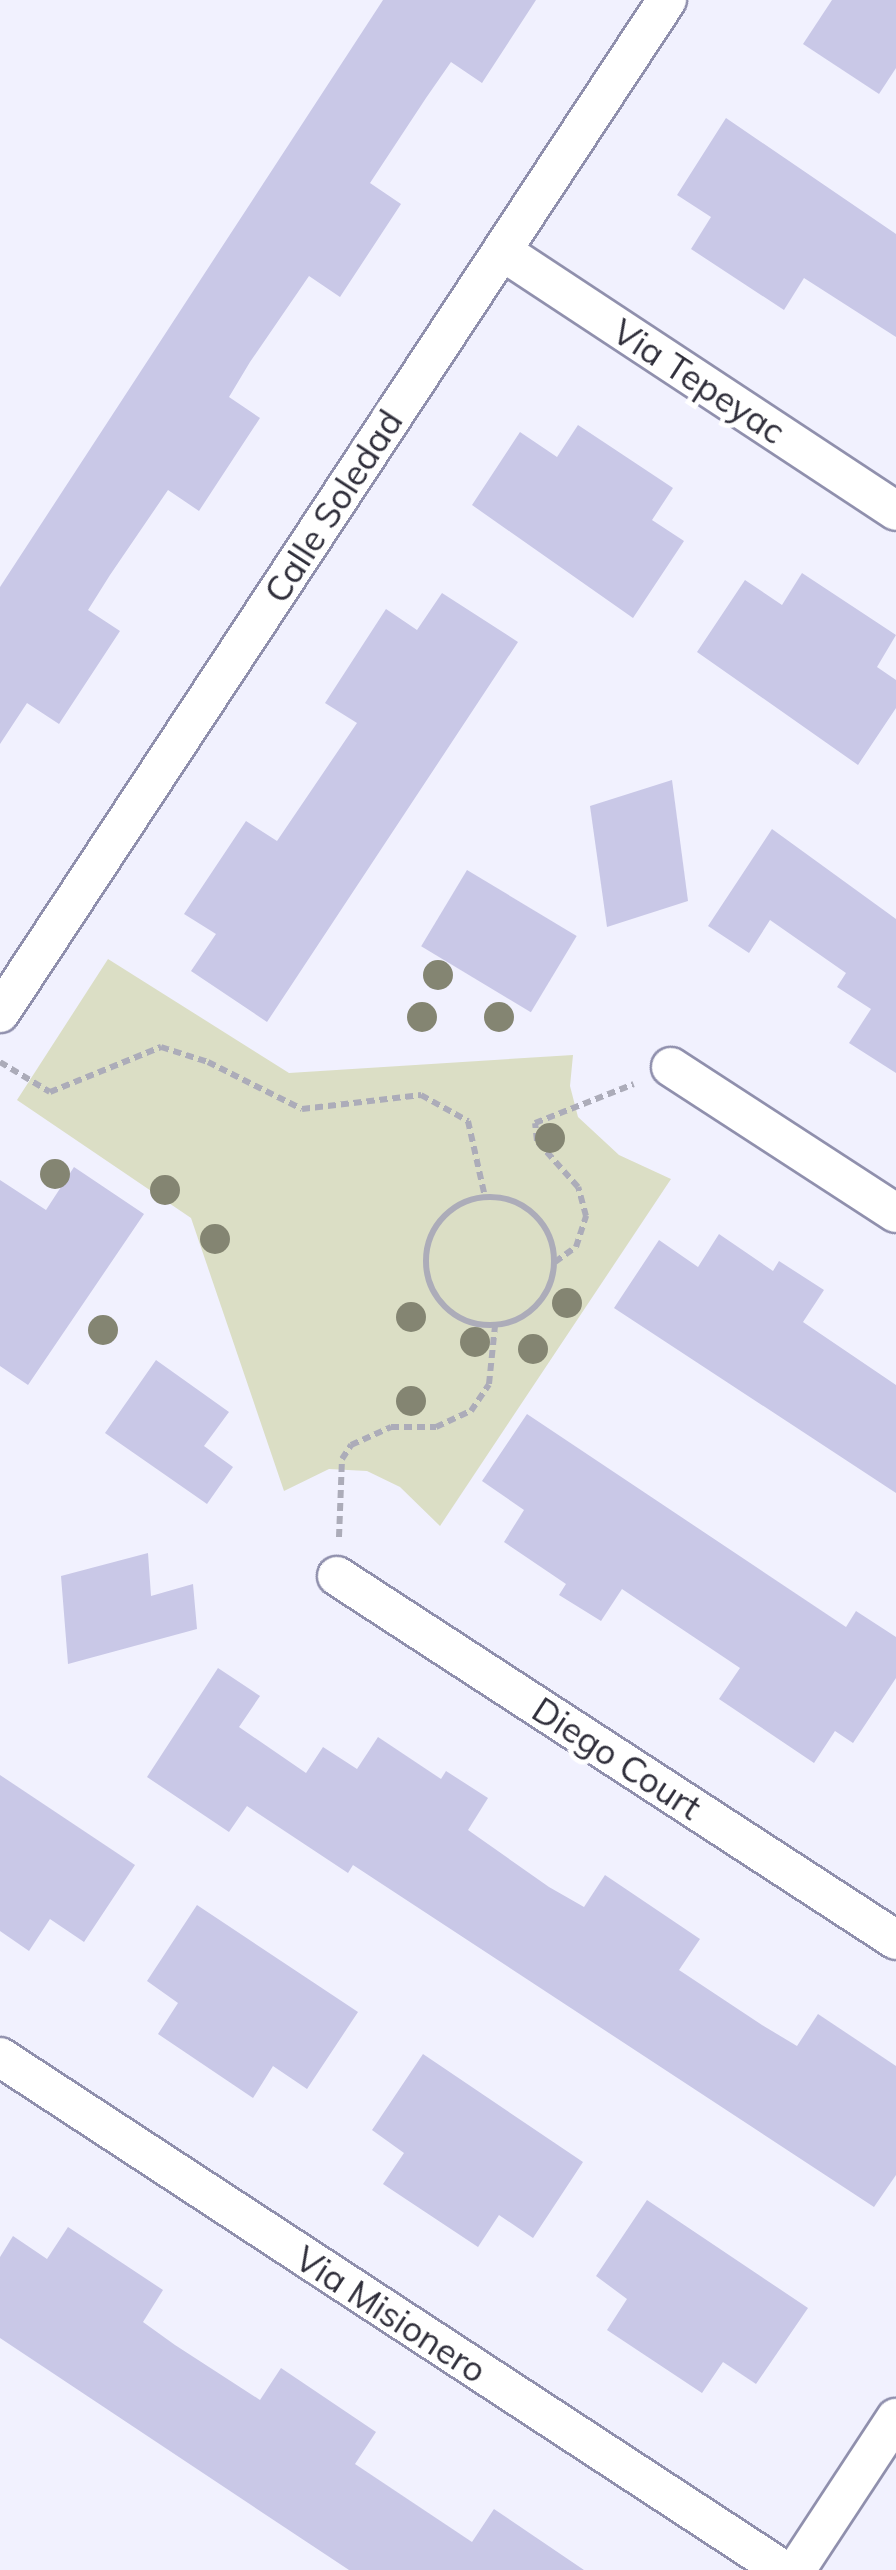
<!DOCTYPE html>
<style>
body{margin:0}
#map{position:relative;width:896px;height:2570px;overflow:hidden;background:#f1f1fe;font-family:Mulish,sans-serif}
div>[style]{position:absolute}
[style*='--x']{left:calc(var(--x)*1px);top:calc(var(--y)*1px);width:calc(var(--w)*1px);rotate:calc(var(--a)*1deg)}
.green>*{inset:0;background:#dbdec5}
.building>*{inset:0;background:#c9c8e7;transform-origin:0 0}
.path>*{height:6px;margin-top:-3px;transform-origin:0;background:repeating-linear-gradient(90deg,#acacb9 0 8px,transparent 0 13px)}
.path>.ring{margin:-3px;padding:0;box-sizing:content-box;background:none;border:6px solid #acacb9;border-radius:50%}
.roads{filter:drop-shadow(2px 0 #9090ad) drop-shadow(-2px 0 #9090ad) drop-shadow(0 2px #9090ad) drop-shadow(0 -2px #9090ad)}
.minor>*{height:38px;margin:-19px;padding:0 19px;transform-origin:19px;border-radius:19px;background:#fff}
.trees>*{width:30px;height:30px;margin:-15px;border-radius:50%;background:#848572}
span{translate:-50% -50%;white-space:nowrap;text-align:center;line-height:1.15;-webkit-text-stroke:10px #fff;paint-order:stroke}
.street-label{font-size:35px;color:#2f2e3a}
</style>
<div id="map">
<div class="green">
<div style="clip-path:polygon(108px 959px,289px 1073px,573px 1055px,570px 1086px,578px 1117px,619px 1155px,671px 1179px,440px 1526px,400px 1487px,367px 1471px,329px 1469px,284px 1491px,191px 1218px,17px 1100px)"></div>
</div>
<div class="building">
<div style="clip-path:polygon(383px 0,536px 0,482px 83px,451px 62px,426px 98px,370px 183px,401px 204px,340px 297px,309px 276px,250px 362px,229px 397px,260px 418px,199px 511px,168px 490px,110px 575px,88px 610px,120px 631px,59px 724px,27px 703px,0 744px,0 587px)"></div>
<div style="clip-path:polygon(832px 0,896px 0,896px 68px,879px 94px,803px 44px)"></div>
<div style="clip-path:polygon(726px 118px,896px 234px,896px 337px,804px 278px,784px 310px,691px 249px,711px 217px,677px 195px)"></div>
<div style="clip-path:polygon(578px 425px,673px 488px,652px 520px,684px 541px,633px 618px,472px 505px,520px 432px,557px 457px)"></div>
<div style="clip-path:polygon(802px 573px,896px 635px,877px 667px,896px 680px,896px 708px,858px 765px,697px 652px,745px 580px,782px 605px)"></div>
<div style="clip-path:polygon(442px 593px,518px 642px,267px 1022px,191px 971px,216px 934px,184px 914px,246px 821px,277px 841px,357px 723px,325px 703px,386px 609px,417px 630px)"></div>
<div style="clip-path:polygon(672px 780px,688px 901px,607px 927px,590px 806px)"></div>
<div style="clip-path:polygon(772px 829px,896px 919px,896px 1073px,849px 1043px,871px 1009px,837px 987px,846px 973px,770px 920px,749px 953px,708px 926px)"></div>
<div style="left:467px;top:870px;width:128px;height:89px;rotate:31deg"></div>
<div style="clip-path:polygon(74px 1167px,144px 1214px,28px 1385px,0 1366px,0 1180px,46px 1210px)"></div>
<div style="clip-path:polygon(719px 1234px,773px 1271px,779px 1261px,824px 1290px,803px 1322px,896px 1385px,896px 1493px,614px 1308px,659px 1240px,698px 1267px)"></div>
<div style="clip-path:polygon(156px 1360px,229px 1412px,204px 1446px,233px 1467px,207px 1504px,105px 1433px)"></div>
<div style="clip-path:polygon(527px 1414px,846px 1627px,856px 1611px,896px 1637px,896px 1678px,853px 1743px,835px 1731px,814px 1763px,719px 1699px,740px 1668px,622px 1589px,601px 1621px,559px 1595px,566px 1584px,504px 1542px,524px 1510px,482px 1481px)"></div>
<div style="clip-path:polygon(148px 1553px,151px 1596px,193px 1584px,197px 1629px,68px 1664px,61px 1576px)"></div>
<div style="clip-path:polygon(218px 1668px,260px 1696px,239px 1727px,306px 1773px,323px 1747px,357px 1769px,378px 1737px,441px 1779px,446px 1771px,488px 1798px,468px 1830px,549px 1887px,584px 1907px,605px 1875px,700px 1939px,679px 1970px,762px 2025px,797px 2046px,818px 2014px,896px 2066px,896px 2175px,874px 2207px,353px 1865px,348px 1873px,247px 1806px,229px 1832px,147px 1777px)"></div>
<div style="clip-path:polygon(0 1775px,135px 1865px,84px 1942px,50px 1919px,29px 1951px,0 1931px)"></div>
<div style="clip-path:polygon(197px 1905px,358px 2012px,307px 2089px,273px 2066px,253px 2098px,158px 2034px,178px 2003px,147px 1981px)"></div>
<div style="clip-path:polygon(423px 2054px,583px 2162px,533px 2238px,499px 2215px,478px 2247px,383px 2184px,404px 2153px,372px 2130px)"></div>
<div style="clip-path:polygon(647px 2200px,808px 2308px,756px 2384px,723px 2362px,702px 2393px,607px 2330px,627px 2299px,596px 2276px)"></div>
<div style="clip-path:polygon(68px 2227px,163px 2290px,143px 2322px,175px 2345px,260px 2400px,281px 2368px,376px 2432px,355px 2464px,472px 2542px,494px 2509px,584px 2570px,349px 2570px,263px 2513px,0 2338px,0 2257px,13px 2236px,47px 2259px)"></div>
</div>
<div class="path">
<div style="--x:0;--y:1062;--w:58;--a:31"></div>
<div style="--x:50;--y:1092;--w:120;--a:-22.1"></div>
<div style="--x:161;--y:1047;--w:49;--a:17.7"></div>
<div style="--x:208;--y:1062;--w:105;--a:26.6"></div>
<div style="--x:302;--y:1109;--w:120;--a:-6.7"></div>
<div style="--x:421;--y:1095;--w:54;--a:29"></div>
<div style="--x:468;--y:1121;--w:78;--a:77.4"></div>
<div class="ring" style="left:426px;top:1197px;width:122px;height:122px"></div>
<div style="--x:555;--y:1262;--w:26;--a:-36"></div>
<div style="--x:576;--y:1247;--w:33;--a:-72"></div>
<div style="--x:586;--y:1216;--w:30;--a:-105"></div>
<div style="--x:578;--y:1187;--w:62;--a:-131.7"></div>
<div style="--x:537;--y:1141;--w:18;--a:-96"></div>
<div style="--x:535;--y:1123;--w:106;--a:-21.5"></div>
<div style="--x:339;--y:1537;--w:78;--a:-87.8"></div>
<div style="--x:342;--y:1459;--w:17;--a:-57"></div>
<div style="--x:351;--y:1445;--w:44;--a:-24.2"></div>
<div style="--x:391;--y:1427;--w:45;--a:0"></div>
<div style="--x:436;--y:1427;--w:38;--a:-25"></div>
<div style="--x:471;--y:1411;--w:32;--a:-56"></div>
<div style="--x:489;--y:1384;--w:58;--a:-84.1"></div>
</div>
<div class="roads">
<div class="minor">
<div style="--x:502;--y:251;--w:472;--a:33.4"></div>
<div style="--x:0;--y:1013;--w:1213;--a:-56.64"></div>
<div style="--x:671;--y:1067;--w:268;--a:33"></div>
<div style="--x:337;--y:1576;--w:667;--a:33.07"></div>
<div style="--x:0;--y:2057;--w:936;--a:33.23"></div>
<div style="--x:796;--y:2570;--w:182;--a:-56.7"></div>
</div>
</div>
<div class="trees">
<div style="left:438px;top:975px"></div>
<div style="left:422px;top:1017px"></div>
<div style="left:499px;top:1017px"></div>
<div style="left:550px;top:1138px"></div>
<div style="left:55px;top:1174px"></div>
<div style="left:165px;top:1190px"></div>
<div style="left:215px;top:1239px"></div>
<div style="left:567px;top:1303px"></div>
<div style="left:411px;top:1317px"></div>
<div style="left:103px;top:1330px"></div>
<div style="left:475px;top:1342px"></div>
<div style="left:533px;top:1349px"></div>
<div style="left:411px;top:1401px"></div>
</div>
<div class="street-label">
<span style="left:699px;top:381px;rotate:33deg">Via Tepeyac</span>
<span style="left:333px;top:506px;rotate:-57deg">Calle Soledad</span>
<span style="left:617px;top:1758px;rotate:33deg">Diego Court</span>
<span style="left:391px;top:2314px;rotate:33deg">Via Misionero</span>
</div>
</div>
